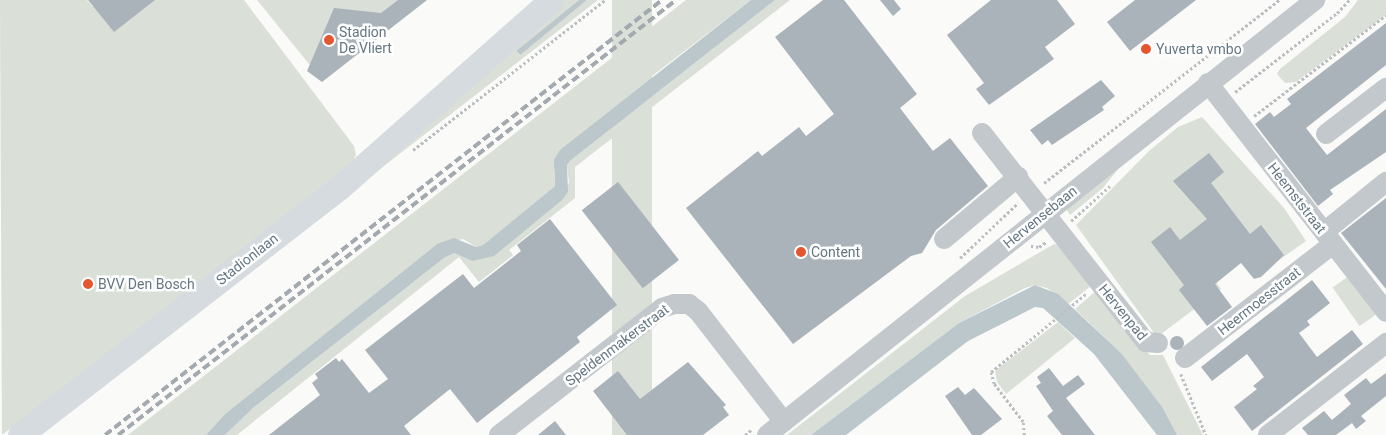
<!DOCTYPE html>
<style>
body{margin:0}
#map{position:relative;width:1386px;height:435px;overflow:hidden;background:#fafaf8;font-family:Roboto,sans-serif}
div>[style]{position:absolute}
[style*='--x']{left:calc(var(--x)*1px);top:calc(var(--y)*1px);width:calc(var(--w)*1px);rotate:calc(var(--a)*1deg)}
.green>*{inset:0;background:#dadfd7;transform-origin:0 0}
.water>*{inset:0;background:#bbc7cb}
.building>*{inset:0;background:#aab3b9;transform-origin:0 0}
.round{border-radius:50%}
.path>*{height:2.5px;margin-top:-1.25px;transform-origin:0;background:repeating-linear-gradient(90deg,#bbbfc2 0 2.5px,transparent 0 5px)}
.minor>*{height:20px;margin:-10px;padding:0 10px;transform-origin:10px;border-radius:10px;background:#c3c8cc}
.major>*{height:25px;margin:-12.5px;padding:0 12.5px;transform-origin:12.5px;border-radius:12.5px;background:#d6dbdf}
.rail>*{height:4px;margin-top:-2px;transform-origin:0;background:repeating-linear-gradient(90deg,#a2aab0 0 8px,transparent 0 12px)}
.dots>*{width:14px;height:14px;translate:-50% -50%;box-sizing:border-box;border:2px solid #fff;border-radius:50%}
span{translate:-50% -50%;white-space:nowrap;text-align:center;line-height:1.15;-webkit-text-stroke:5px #fff;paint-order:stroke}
.poi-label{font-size:14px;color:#657683}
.left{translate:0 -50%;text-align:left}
.street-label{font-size:14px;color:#657683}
</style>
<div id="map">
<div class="green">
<div style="clip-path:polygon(0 0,87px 0,93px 7px,102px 0,244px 0,354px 146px,356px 155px,352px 163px,2px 435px)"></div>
<div style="clip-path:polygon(257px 0,422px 0,324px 75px,309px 64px)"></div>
<div style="clip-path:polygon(560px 0,579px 0,516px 51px,519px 55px,587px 0,598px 0,37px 435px)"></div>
<div style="left:612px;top:0;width:40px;height:708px"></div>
<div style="clip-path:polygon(686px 0,751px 0,652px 76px,554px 170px,555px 186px,483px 245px,476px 247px,463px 239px,437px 244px,225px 414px,206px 435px,128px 435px)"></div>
<div style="clip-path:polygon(775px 0,790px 0,575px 167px,575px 198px,509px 250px,513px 255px,479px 282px,459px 257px,237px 435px,225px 435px,253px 408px,444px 258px,454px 253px,472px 261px,569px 183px,567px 165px,571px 160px)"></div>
<div style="clip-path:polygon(1358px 0,1386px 0,1386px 15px,1296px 82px,1285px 83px,1277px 74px,1280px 69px,1345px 17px)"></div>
<div style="clip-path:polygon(1202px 117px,1284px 208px,1306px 241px,1255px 277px,1242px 260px,1215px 281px,1221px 289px,1157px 337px,1076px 225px,1149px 151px,1178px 127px)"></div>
<div style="clip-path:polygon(1118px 169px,1103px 188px,1070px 215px,1065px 207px)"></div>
<div style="clip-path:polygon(1054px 244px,1061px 246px,1091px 286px,1068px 304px,1047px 288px,1035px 285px,1025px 288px,959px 323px,811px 435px,787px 435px,965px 296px)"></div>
<div style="left:1349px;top:276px;width:47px;height:20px;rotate:55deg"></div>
<div style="clip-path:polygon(1097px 290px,1150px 355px,1163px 355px,1203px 435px,1177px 435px,1121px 353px,1075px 309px)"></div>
<div style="clip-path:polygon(1058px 322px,1075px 338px,1006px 394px,997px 382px,995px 371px)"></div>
</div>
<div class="water">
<div style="clip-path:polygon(579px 0,587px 0,520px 55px,516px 51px)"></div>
<div style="clip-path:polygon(751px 0,775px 0,571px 160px,567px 165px,568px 192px,562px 200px,494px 256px,472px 261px,454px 253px,444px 258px,253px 408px,225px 435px,206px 435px,225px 414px,437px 244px,454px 238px,476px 247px,483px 245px,555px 186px,554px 160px,560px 150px)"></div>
<div style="clip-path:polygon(1035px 285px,1058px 294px,1121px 353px,1162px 407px,1177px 435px,1157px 435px,1094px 354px,1043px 308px,1035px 307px,968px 341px,846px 435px,811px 435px,959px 323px)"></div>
</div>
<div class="building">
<div style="clip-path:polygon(88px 0,155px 0,114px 32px)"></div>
<div style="clip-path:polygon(398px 0,427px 0,322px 82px,307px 71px,334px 8px,381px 13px)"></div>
<div style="clip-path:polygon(823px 0,844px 0,917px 94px,900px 108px,933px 151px,950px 138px,988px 186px,936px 230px,922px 253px,911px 256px,793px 344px,686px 208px,758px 151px,762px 156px,799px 127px,806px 136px,834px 114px,775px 37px)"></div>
<div style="clip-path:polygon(880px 0,894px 0,901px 9px,893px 16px)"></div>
<div style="clip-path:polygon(991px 0,1057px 0,1075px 24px,1045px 47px,1054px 59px,989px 105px,976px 89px,984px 83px,947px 35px)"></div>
<div style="clip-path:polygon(1135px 0,1196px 0,1130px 51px,1107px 22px)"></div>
<div style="clip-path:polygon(1386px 23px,1386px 65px,1306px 128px,1327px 155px,1386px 109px,1386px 152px,1330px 190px,1333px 194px,1318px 206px,1255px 124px,1270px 112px,1274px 117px,1291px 104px,1287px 99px)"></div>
<div style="clip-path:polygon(1101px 80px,1115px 96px,1102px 107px,1104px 110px,1052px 145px,1048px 140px,1042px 145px,1030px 130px)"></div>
<div style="clip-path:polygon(1209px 153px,1224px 172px,1211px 183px,1250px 234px,1261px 225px,1284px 255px,1261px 277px,1254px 279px,1241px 263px,1215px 284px,1232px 307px,1207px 326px,1179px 290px,1184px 285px,1151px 242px,1170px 227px,1180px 240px,1207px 219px,1173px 181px)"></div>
<div style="left:618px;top:182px;width:99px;height:46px;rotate:52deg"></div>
<div style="clip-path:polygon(1386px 198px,1386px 289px,1341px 233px)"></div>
<div style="clip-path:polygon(550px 219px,617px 305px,577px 337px,580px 342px,477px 423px,450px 389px,404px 426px,411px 435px,269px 435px,320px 395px,312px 383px,318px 378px,315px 374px,336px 358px,339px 362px,342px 359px,369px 393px,388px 379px,365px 350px,463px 274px,474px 288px,521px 251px,517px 245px)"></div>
<div style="clip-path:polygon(1312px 280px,1330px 303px,1307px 321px,1310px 325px,1299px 333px,1317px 357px,1352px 330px,1363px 344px,1252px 431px,1234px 407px,1257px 389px,1253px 386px,1264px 377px,1247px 354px,1212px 381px,1201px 367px)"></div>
<div class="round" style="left:1170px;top:336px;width:14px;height:14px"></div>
<div style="clip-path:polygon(688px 362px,726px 405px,723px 407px,729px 415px,703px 435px,627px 435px,593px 391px,618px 371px,640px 399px)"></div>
<div style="clip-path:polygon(1049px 368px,1063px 386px,1078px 375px,1085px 384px,1066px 398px,1095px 435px,1062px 435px,1047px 416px,1053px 411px,1036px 386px,1041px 383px,1037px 377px)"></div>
<div style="clip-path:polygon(1386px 373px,1386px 396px,1361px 416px,1366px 421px,1356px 429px,1352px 423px,1336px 435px,1308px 435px,1302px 428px,1324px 411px,1332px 420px,1351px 404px,1344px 395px,1366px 378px,1371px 384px)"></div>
<div style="clip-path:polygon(958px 387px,965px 395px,974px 388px,1002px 419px,981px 435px,972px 435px,945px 396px)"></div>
<div style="clip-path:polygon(555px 421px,566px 435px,538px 435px)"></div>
</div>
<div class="path">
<div style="--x:1235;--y:92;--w:129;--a:-37.8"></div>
<div style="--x:1337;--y:13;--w:18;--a:-47"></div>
<div style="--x:1254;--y:116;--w:166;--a:-37.4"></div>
<div style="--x:413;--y:150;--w:244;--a:-38"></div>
<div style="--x:1044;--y:183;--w:298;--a:-37.9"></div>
<div style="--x:1071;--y:221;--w:52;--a:-41.9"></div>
<div style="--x:1031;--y:246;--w:8;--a:7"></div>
<div style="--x:1039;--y:247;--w:9;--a:-36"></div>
<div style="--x:960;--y:258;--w:80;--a:-43.5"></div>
<div style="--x:1181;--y:374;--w:66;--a:67.7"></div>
<div style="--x:745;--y:435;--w:8;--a:-40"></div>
<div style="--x:1024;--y:435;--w:13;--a:-94"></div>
<div style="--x:1023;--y:422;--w:48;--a:-127.3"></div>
<div style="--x:994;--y:384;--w:12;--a:-104"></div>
<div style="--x:991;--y:372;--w:124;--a:-39.5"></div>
</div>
<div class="minor">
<div style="--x:1208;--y:83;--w:290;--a:52.1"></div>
<div style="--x:982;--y:133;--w:266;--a:51.9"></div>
<div style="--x:1146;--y:342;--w:12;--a:5"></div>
<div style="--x:1326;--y:134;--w:76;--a:-37.5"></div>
<div style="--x:1324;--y:232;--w:80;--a:-38.9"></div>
<div style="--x:944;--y:239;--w:97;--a:-40"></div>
<div style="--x:1185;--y:358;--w:187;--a:-37.6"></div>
<div style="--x:499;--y:435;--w:207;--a:-37.9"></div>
<div style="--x:662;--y:308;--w:13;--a:-18"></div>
<div style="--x:674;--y:304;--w:15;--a:0"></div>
<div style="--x:689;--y:304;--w:11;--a:38"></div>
<div style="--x:698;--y:311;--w:140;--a:52.2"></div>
<div style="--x:767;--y:435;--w:700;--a:-38.44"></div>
<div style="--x:1268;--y:435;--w:150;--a:-37.9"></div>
</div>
<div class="major">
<div style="--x:20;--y:435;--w:405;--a:-37.8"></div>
<div style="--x:340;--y:187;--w:282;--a:-41.5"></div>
</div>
<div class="rail">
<div style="--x:105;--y:435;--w:707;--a:-37.99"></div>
<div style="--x:118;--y:435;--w:708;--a:-37.94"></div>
</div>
<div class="dots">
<div style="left:329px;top:40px;background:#e4572e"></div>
<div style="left:1146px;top:49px;background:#e4572e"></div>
<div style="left:801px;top:252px;background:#e4572e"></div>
<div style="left:88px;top:284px;background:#e4572e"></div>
</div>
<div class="poi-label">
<span class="left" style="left:339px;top:40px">Stadion<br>De Vliert</span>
<span class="left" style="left:1156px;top:49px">Yuverta vmbo</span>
<span class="left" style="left:811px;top:252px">Content</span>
<span class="left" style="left:98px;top:284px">BVV Den Bosch</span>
</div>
<div class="street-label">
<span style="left:1297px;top:198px;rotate:52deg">Heemststraat</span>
<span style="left:1040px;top:217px;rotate:-39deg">Hervensebaan</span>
<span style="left:247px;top:259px;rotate:-38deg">Stadionlaan</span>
<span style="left:1259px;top:301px;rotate:-38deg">Heermoesstraat</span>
<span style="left:1123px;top:312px;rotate:51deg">Hervenpad</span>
<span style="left:617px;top:345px;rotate:-37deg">Speldenmakerstraat</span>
</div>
</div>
